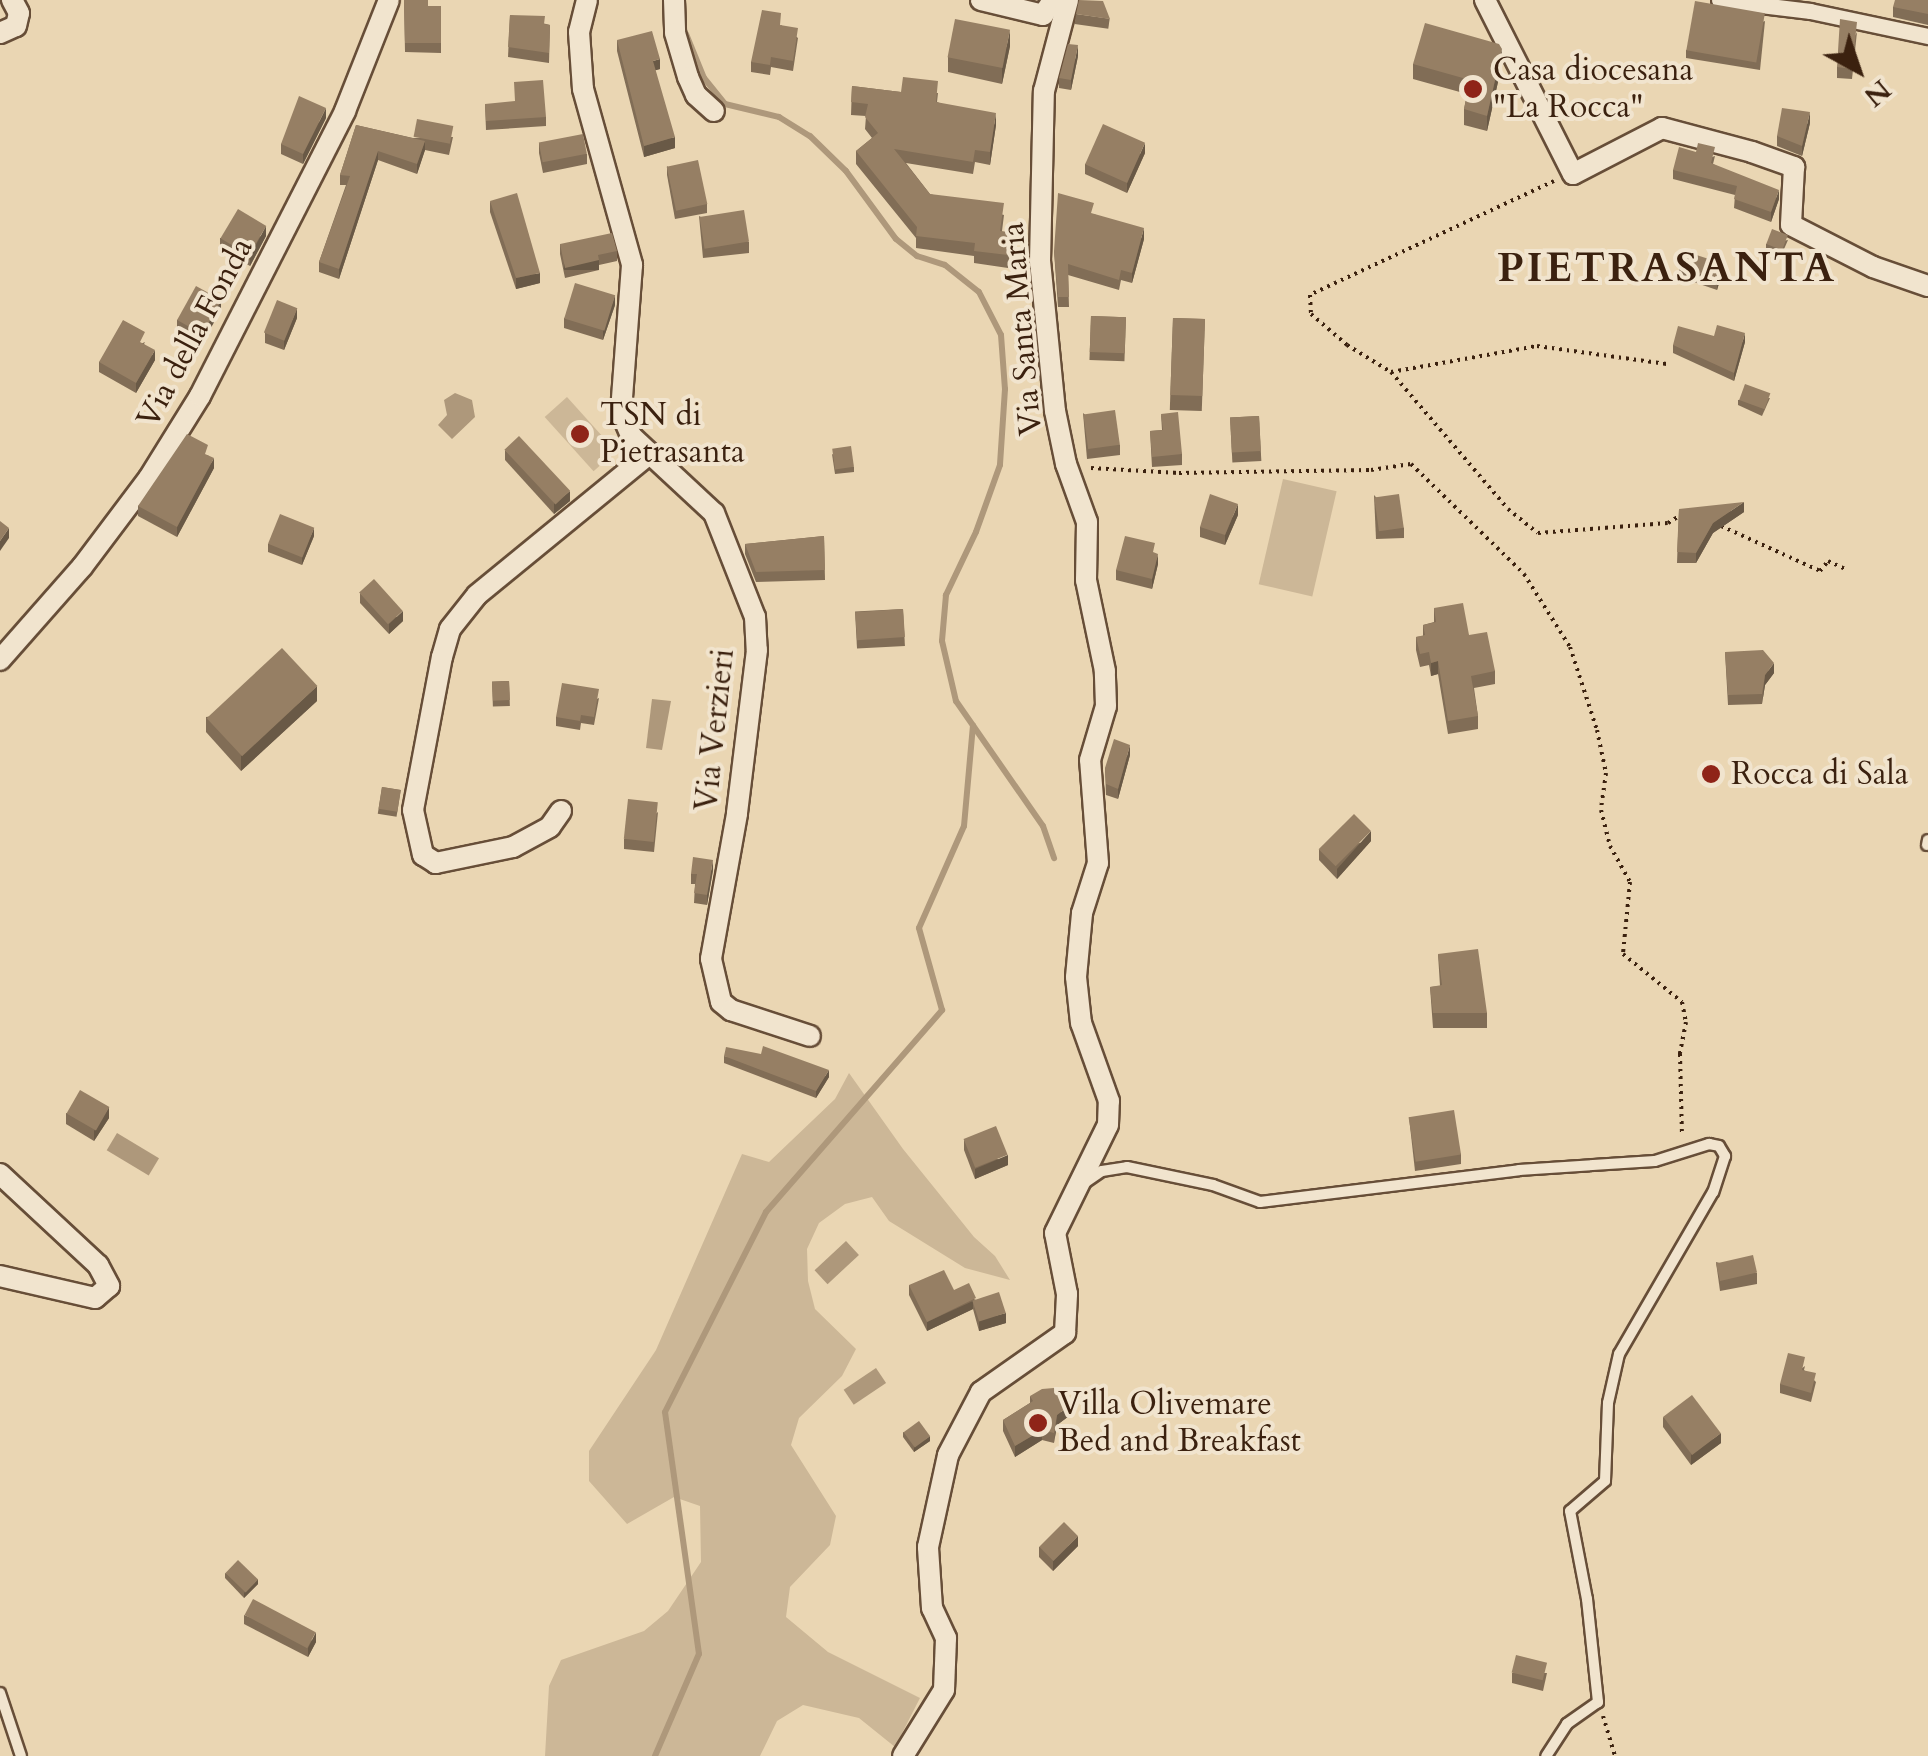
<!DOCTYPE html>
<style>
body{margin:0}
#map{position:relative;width:1928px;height:1756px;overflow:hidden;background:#ead6b3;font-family:Cardo,serif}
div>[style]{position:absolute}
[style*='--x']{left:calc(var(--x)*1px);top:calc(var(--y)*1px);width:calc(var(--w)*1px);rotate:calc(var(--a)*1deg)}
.green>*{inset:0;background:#ccb797;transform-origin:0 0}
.water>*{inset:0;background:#ae987b;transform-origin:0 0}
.stream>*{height:6px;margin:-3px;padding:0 3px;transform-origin:3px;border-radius:3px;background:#ae987b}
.path>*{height:4px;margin-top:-2px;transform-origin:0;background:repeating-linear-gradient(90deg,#3b210f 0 2.5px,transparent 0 7.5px)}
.roads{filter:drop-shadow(2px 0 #674e38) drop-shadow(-2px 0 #674e38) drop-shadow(0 2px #674e38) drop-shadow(0 -2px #674e38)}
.service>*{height:10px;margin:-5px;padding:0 5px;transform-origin:5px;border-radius:5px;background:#f1e4ce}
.pedestrian>*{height:15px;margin:-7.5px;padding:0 7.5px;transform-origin:7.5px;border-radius:7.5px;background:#f1e4ce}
.minor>*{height:20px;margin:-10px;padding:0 10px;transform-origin:10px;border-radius:10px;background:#f1e4ce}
.wall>*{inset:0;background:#816d56;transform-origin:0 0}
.shaded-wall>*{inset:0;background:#695946;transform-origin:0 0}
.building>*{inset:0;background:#967f64;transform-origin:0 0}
.dots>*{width:28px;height:28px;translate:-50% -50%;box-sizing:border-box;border:5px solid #f1e4ce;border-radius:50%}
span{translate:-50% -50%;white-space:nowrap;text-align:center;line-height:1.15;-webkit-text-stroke:8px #f1e4ce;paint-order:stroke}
.poi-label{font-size:32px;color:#3b210f}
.left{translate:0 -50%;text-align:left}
.street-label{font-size:32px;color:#3b210f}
.district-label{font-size:42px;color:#3b210f;font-weight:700;letter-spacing:2.5px}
.north{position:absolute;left:1808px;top:20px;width:100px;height:100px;-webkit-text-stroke:8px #f1e4ce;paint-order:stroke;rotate:140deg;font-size:28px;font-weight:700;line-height:40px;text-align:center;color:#3b210f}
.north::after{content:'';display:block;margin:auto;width:35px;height:45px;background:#3b210f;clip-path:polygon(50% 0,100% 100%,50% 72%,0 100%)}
</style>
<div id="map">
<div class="green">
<div style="left:567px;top:397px;width:73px;height:30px;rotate:48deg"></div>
<div style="left:1283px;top:479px;width:55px;height:108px;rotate:13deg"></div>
<div style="clip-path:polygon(849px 1073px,903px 1149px,974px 1237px,995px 1256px,1010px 1280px,965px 1268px,889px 1221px,872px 1197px,845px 1204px,819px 1223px,807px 1249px,808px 1281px,815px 1309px,856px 1349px,842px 1376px,799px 1418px,791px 1445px,836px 1516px,830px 1545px,790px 1587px,786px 1617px,828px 1652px,920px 1698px,895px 1747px,859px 1718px,803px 1705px,777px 1721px,760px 1756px,545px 1756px,549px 1686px,561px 1660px,644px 1631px,668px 1611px,701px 1562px,700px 1506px,674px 1497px,627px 1524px,589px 1481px,589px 1451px,656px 1350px,742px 1154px,769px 1162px,835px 1099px)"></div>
</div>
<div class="water">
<div style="clip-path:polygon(455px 393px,472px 400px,475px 417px,452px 439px,438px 425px,447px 415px,444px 400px)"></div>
<div style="clip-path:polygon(652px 699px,671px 701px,662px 750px,646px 748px)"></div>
<div style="left:117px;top:1133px;width:49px;height:20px;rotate:31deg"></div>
<div style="left:846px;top:1241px;width:19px;height:43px;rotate:47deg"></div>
<div style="left:876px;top:1368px;width:18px;height:39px;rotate:56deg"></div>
</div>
<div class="stream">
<div style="--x:686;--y:34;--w:48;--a:67.8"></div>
<div style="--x:704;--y:78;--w:33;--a:51"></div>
<div style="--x:725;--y:104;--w:56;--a:13.5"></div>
<div style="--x:779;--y:117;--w:36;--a:32"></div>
<div style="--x:810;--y:136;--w:50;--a:44.2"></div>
<div style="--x:846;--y:171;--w:84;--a:53.7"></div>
<div style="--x:896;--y:239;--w:27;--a:39"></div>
<div style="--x:917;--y:256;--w:29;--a:18"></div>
<div style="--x:945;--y:265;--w:43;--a:38.5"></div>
<div style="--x:979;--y:292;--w:48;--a:62.9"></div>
<div style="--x:1001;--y:335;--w:54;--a:85.8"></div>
<div style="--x:1005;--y:389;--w:76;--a:93.8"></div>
<div style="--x:1000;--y:465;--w:71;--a:109.7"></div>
<div style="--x:976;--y:532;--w:70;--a:115.5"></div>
<div style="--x:946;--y:595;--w:46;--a:95"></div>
<div style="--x:942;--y:641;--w:62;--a:76.9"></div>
<div style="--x:956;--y:701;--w:152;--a:55.2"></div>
<div style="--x:1043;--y:826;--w:34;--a:71"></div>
<div style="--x:655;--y:1756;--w:111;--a:-66.7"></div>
<div style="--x:699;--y:1654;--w:244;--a:-98"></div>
<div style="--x:665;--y:1412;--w:224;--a:-63.2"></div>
<div style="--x:766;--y:1212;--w:268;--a:-48.9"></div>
<div style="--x:942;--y:1010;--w:85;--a:-105.7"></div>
<div style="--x:919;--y:928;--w:111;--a:-66.2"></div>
<div style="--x:964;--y:826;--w:101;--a:-84.9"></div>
</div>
<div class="path">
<div style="--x:1554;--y:181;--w:269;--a:155"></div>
<div style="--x:1310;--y:295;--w:19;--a:87"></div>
<div style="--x:1311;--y:314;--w:48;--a:40.7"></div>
<div style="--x:1347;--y:345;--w:52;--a:31.5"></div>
<div style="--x:1391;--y:372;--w:180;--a:49.5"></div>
<div style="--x:1508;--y:509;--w:38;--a:39"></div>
<div style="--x:1538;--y:533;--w:130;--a:-4.4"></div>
<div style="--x:1668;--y:523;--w:13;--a:-32"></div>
<div style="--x:1391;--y:372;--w:148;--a:-10.1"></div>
<div style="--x:1537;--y:346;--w:131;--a:7.9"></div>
<div style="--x:1091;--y:468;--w:88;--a:3.3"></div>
<div style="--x:1179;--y:473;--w:192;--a:-0.9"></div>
<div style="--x:1371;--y:470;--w:40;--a:-8.5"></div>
<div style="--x:1411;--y:464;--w:158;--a:44.2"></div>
<div style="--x:1524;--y:574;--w:86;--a:57.8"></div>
<div style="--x:1570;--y:647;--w:87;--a:72"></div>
<div style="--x:1597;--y:730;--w:44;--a:78.2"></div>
<div style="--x:1606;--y:773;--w:37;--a:98"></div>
<div style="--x:1601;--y:810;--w:37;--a:76"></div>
<div style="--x:1610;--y:846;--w:41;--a:60.9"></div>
<div style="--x:1630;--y:882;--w:72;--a:95.6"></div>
<div style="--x:1623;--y:954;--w:76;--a:39.1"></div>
<div style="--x:1682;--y:1002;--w:20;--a:79"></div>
<div style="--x:1686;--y:1022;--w:33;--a:101"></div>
<div style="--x:1680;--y:1054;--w:81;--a:88.6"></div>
<div style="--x:1721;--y:526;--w:109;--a:24.4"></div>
<div style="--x:1820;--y:571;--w:13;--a:-51"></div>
<div style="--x:1828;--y:561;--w:19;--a:25"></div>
<div style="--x:1603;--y:1716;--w:42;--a:73.3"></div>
</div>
<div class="roads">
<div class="service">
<div style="--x:1927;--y:845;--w:5;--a:-79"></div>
<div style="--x:1086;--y:1182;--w:19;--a:-35"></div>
<div style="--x:1102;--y:1171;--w:25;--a:-9"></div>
<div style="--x:1127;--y:1167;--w:88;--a:11.8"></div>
<div style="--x:1213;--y:1185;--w:50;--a:19.9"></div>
<div style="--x:1260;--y:1202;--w:261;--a:-7"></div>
<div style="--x:1519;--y:1170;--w:136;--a:-3.8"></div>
<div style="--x:1655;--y:1161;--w:57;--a:-17.5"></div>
<div style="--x:1709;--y:1144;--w:10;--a:11"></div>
<div style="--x:1719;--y:1146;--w:12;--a:59"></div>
<div style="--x:1725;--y:1156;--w:38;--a:108"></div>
<div style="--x:1713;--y:1192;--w:187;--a:120.1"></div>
<div style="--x:1619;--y:1354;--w:50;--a:102.7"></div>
<div style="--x:1608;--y:1403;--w:78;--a:92.2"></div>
<div style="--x:1605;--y:1481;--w:46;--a:139.4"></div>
<div style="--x:1570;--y:1511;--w:90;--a:79.1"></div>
<div style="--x:1587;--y:1599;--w:104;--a:83.9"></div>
<div style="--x:1598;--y:1702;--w:38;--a:145"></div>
<div style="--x:1567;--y:1724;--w:38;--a:123"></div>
<div style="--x:0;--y:1693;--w:66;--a:71.6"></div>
</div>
<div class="pedestrian">
<div style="--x:1719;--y:0;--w:92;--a:6.9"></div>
<div style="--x:1810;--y:11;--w:121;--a:12"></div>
</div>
<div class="minor">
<div style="--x:587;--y:0;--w:33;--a:104"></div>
<div style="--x:579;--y:32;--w:57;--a:86"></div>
<div style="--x:583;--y:89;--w:183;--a:74.4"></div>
<div style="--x:632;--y:265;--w:147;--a:94.3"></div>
<div style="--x:621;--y:412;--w:26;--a:67"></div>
<div style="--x:631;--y:436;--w:113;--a:42.9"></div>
<div style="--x:714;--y:513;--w:112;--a:68.5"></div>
<div style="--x:755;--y:617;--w:33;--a:87"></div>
<div style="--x:757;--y:650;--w:165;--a:97"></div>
<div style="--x:737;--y:814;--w:147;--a:100.2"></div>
<div style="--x:711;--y:959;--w:44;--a:76.9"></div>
<div style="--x:721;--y:1002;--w:13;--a:39"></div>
<div style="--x:731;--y:1010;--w:83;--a:18.2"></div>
<div style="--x:674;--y:0;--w:33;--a:88"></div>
<div style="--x:675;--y:33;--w:46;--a:73.5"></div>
<div style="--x:688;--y:77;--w:20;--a:66"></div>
<div style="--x:696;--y:95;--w:24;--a:42"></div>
<div style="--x:981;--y:0;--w:64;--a:13.6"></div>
<div style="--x:1043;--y:15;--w:18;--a:-56"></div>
<div style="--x:1485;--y:0;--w:195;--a:63.2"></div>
<div style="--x:1573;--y:174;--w:100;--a:-27.3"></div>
<div style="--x:1662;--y:128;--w:93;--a:14.9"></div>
<div style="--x:1752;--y:152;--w:45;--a:19.7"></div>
<div style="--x:1794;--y:167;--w:58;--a:93"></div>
<div style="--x:1791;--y:225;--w:92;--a:27.1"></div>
<div style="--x:1873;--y:267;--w:58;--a:19.1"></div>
<div style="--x:0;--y:33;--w:17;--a:-24"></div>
<div style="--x:16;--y:26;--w:13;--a:-77"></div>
<div style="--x:19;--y:13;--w:15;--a:-118"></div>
<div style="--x:0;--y:660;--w:124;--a:-48.6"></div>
<div style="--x:82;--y:567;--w:111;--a:-53"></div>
<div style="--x:149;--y:478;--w:97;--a:-58.1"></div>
<div style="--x:200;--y:396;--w:320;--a:-63"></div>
<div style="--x:345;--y:111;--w:119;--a:-68.4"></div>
<div style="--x:561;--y:811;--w:19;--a:125"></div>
<div style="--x:550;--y:827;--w:42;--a:151.6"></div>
<div style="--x:513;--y:847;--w:79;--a:168.3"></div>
<div style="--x:436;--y:863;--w:15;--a:-148"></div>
<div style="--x:423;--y:855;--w:46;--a:-102.5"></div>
<div style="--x:413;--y:810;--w:156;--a:-79.3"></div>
<div style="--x:442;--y:657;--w:29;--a:-74"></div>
<div style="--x:450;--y:629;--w:43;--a:-51.5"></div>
<div style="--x:477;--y:595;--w:222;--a:-39.3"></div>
<div style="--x:0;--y:1174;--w:134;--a:42.9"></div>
<div style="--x:98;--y:1265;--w:24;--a:62"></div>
<div style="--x:109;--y:1286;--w:18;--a:139"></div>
<div style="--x:95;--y:1298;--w:98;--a:-167"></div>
<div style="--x:903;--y:1756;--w:78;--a:-58.2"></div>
<div style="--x:944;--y:1690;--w:52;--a:-87.8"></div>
<div style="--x:946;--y:1638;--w:33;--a:-115"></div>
<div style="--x:932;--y:1608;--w:61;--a:-93.8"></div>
<div style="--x:928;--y:1547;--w:94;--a:-77.7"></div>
<div style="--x:948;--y:1455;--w:71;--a:-62.4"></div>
<div style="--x:981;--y:1392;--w:103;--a:-35.1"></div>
<div style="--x:1065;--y:1333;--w:39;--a:-87"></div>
<div style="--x:1067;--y:1294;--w:62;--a:-101.1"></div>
<div style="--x:1055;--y:1233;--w:120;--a:-63.9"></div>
<div style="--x:1108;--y:1125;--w:24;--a:-88"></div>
<div style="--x:1109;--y:1101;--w:83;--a:-109.7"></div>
<div style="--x:1081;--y:1023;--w:46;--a:-96.2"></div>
<div style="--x:1076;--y:977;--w:64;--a:-84.6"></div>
<div style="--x:1082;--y:913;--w:52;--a:-72.3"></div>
<div style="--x:1098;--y:863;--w:103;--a:-94.4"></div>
<div style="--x:1090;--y:760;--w:56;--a:-73.5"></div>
<div style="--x:1106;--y:706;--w:35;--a:-92"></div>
<div style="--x:1105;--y:671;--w:93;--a:-101.8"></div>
<div style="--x:1086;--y:580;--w:58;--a:-89"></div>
<div style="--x:1087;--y:522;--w:62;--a:-109.9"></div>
<div style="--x:1066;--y:464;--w:54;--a:-101.7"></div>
<div style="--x:1055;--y:411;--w:150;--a:-95.7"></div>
<div style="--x:1040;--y:262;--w:171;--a:-88.7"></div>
<div style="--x:1044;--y:91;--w:94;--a:-75.2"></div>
</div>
</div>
<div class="wall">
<div style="clip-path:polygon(404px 0,428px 6px,441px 6px,441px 53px,405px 52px)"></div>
<div style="clip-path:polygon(1928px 0,1928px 25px,1893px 17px,1893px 7px)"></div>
<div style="left:1076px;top:14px;width:34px;height:10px;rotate:8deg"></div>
<div style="clip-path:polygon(510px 15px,550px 25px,549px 63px,508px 57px)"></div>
<div style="clip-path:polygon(1765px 21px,1760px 70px,1686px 58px,1686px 50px)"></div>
<div style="clip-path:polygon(781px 25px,798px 38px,793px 71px,771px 67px,770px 75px,751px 72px,751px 62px)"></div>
<div style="clip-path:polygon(1857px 32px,1852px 79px,1837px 78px,1837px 67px)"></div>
<div style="clip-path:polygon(617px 40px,660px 69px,655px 70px,675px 148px,644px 157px,617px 51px)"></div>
<div style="clip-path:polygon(1010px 46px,1002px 84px,948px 72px,948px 57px)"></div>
<div style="clip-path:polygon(1078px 56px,1071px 90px,1059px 88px,1059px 78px)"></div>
<div style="clip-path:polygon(1413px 64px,1502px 64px,1487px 131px,1464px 125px,1464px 109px,1467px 94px,1413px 79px)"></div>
<div style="clip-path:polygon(852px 86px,901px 92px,938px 93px,937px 102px,996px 125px,990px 165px,975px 162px,973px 174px,906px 163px,930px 194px,1004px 215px,1002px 231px,1011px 245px,1008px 268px,974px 263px,974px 256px,916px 248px,916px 238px,856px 164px,856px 151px,872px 138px,865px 129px,866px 116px,851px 115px)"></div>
<div style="clip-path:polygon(485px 104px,546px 117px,546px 126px,486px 130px)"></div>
<div style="clip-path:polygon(326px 118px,303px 164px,281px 154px,281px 144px)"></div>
<div style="clip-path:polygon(1810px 123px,1802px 156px,1777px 146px,1777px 136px)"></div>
<div style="clip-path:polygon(356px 125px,413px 138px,453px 137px,449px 155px,425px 150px,417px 174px,378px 160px,339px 279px,319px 272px,319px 262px,346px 185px,340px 185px,340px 175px)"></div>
<div style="clip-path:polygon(539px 143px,587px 154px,587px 164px,543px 173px,539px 153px)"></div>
<div style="clip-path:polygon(1145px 153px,1127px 193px,1085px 174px,1085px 164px)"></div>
<div style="clip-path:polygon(1715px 156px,1713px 164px,1779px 199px,1771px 222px,1734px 208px,1735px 195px,1673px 179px,1673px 170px)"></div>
<div style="clip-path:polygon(667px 166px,707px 204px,707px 213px,675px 219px,667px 175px)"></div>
<div style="clip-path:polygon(490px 201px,540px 283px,516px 289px,490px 212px)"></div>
<div style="clip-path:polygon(1094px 214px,1144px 239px,1132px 283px,1121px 280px,1119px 290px,1068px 275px,1069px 307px,1058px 307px,1054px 251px)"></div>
<div style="clip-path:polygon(699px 216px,749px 242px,749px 253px,703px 258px)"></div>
<div style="clip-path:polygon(266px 236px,250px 266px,220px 249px,220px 238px)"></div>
<div style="clip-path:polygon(1788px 240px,1781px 256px,1766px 249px,1766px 244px)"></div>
<div style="clip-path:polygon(560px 244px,617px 251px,617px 261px,599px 265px,599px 270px,565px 278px,560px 254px)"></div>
<div style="clip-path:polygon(1679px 267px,1722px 273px,1717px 290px,1679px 277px)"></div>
<div style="clip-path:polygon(615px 305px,603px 340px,564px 328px,564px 318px)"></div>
<div style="clip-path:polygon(221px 310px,202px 343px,177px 330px,177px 320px)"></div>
<div style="left:1091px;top:316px;width:35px;height:44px;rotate:2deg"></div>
<div style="clip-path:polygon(297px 318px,284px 350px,265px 343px,265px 333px)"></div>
<div style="left:1173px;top:318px;width:32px;height:92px;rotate:2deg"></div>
<div style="clip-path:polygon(1714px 336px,1745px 342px,1734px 381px,1673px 353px,1673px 345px)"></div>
<div style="clip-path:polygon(145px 342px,144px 344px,155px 360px,136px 393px,99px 372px,99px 362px)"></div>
<div style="clip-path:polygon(1770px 398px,1762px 416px,1738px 405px,1738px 400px)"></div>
<div style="clip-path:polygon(1083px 413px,1120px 445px,1120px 455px,1087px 459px)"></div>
<div style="clip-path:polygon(1161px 414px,1182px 454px,1182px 465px,1152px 467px,1150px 431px,1162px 430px)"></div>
<div style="left:1259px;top:416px;width:45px;height:29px;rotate:87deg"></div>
<div style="clip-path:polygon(505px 450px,570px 501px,554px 514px,505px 460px)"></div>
<div style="clip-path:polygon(832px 454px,854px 467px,854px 472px,835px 474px)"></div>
<div style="clip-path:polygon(208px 455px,214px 468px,177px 537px,138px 516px,138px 506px)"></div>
<div style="clip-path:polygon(1374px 495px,1404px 528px,1404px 538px,1376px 539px)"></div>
<div style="clip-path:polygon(1679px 509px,1744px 512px,1713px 533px,1696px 563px,1677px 563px)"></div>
<div style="clip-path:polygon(1238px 515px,1225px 545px,1200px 537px,1200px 527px)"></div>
<div style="clip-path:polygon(314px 536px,302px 565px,268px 552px,268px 544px)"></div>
<div style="clip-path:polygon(824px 536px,825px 580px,756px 582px,745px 554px,745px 544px)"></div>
<div style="clip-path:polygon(1155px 553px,1158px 564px,1152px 589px,1116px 580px,1116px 570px)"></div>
<div style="clip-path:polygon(360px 593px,403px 621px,389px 634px,360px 603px)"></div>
<div style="clip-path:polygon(1434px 608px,1469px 635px,1495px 671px,1495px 684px,1474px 688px,1478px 716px,1478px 729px,1448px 734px,1438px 674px,1431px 676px,1429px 665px,1420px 667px,1416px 650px,1416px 637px,1423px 636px,1423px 625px,1434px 622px)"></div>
<div style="left:903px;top:609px;width:37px;height:48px;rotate:87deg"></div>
<div style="clip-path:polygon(1725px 652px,1774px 673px,1765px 685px,1762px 704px,1728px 705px)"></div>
<div style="left:509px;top:681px;width:25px;height:17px;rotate:88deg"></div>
<div style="clip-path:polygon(599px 698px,594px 725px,581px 723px,580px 730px,556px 726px,556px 717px)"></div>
<div style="clip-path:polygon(317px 701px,241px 771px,206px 732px,206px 717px)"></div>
<div style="clip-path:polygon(1130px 755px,1118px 799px,1106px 795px,1105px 768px)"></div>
<div style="left:382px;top:787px;width:19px;height:27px;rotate:9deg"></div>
<div style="clip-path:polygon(658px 812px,654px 852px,624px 849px,624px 839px)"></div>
<div style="clip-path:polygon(1371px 841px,1337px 879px,1319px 860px,1319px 850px)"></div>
<div style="clip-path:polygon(713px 870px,707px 905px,694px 903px,695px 884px,691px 884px,691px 874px)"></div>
<div style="clip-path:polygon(1438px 954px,1487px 1013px,1487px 1028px,1433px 1028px,1430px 987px,1440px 986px)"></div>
<div style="clip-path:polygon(724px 1056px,829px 1077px,816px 1098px,724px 1063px)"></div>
<div style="clip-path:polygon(66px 1113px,109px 1118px,94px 1141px,66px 1124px)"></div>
<div style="clip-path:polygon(1409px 1117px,1461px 1154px,1461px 1164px,1415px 1171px)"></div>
<div style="clip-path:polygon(964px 1140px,1008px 1165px,975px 1179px,964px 1150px)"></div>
<div style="clip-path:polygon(1716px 1262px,1757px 1273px,1757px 1284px,1720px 1291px)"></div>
<div style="clip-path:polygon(909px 1285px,954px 1290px,976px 1300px,1006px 1323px,979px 1331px,973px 1309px,927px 1331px,909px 1295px)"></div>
<div style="clip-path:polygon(1805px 1366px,1804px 1370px,1816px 1382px,1811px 1402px,1780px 1393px,1780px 1384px)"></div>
<div style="clip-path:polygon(1030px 1396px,1069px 1416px,1057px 1425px,1054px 1443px,1042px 1440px,1015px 1457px,1003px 1431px,1003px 1420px,1030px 1403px)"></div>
<div style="clip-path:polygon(1663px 1417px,1721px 1443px,1691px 1465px,1663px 1427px)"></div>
<div style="clip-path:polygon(903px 1432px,930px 1441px,914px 1452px,903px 1437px)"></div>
<div style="clip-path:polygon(1078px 1546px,1053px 1571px,1039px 1557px,1039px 1547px)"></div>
<div style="clip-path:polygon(225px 1573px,258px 1584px,244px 1598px,225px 1578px)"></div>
<div style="clip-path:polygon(244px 1615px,316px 1642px,308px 1657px,244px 1624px)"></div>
<div style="clip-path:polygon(1512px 1673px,1547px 1673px,1543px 1691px,1512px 1683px)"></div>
</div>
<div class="shaded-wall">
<div style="clip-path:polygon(1010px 30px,1010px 46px,1002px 84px,1002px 68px)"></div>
<div style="clip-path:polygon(1078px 45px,1078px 56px,1071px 90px,1071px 80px)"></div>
<div style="clip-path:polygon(1502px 49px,1502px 64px,1487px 131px,1487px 116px)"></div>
<div style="clip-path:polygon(660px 59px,660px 69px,653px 71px,653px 61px)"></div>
<div style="clip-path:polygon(326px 108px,326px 118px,303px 164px,303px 154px)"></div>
<div style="clip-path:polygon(1810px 112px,1810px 123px,1802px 156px,1802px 146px)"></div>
<div style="clip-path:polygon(996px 113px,996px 125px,990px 165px,990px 152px)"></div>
<div style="clip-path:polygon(675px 137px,675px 148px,644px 157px,644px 146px)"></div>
<div style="clip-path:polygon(425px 141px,425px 150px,417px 174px,417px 164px)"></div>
<div style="clip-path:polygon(1145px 143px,1145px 153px,1127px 193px,1127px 183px)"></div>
<div style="clip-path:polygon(378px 151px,378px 160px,339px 279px,339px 269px)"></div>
<div style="clip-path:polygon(1779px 190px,1779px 199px,1771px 222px,1771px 212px)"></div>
<div style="clip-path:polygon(266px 226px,266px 236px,250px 266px,250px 256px)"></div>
<div style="clip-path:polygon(1144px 228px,1144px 239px,1132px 283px,1132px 273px)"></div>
<div style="left:599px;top:260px;width:10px;height:35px;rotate:90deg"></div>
<div style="clip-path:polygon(1722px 263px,1722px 273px,1717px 290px,1717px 280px)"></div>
<div style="clip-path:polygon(540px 273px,540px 283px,516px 289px,516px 278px)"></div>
<div style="clip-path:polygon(615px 295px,615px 305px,603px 340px,603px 330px)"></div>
<div style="clip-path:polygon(221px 300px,221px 310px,202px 343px,202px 333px)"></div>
<div style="clip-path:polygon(297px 308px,297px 318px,284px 350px,284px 340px)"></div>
<div style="clip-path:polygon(1745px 333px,1745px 342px,1734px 381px,1734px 373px)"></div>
<div style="clip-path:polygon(155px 350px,155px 360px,136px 393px,136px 383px)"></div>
<div style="clip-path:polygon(214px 458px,214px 468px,177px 537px,177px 527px)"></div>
<div style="clip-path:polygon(570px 491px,570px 501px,554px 514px,554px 504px)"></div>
<div style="clip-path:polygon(1744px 502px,1744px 512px,1713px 533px,1696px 563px,1696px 553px,1713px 523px)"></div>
<div style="clip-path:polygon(1238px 504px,1238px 515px,1225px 545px,1225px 535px)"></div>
<div style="clip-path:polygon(9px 528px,9px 538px,0 551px,0 541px)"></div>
<div style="clip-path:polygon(314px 528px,314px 536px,302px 565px,302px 557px)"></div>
<div style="clip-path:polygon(1158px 554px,1158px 564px,1152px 589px,1152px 579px)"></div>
<div style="clip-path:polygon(403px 611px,403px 621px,389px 634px,389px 624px)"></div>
<div style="clip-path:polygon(1438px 661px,1438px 674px,1431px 676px,1431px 663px)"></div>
<div style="clip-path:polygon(1774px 663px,1774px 673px,1765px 685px,1762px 704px,1765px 675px)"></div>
<div style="clip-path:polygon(317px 686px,317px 701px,241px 771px,241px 756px)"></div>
<div style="clip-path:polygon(1130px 745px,1130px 755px,1118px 799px,1118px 789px)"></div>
<div style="clip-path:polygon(1371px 831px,1371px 841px,1337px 879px,1337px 869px)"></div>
<div style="clip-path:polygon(713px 860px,713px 870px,707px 905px,707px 895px)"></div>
<div style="clip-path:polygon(829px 1070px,829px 1077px,816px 1098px,816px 1091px)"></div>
<div style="clip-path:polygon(109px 1107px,109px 1118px,94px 1141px,94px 1131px)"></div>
<div style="clip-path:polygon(1008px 1155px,1008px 1165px,975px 1179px,975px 1169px)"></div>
<div style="clip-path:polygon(973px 1301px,973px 1309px,927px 1331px,927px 1322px)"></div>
<div style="clip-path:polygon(1006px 1313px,1006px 1323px,979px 1331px,979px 1320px)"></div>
<div style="clip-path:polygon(1069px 1406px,1069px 1416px,1057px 1425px,1054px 1443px,1057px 1415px)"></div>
<div style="clip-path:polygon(1042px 1430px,1042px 1440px,1015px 1457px,1015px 1446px)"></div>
<div style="clip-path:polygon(1721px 1433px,1721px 1443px,1691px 1465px,1691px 1455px)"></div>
<div style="clip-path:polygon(930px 1436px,930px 1441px,914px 1452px,914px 1447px)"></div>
<div style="clip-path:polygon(1078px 1536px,1078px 1546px,1053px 1571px,1053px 1561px)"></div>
<div style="clip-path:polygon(258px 1579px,258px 1584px,244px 1598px,244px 1593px)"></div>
<div style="clip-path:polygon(316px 1632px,316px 1642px,308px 1657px,308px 1648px)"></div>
</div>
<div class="building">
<div style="clip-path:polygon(404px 0,428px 0,428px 6px,441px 6px,441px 43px,405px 43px)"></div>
<div style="clip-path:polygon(1079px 0,1103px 1px,1110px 19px,1076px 14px)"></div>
<div style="clip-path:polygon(1895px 0,1928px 0,1928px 14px,1893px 7px)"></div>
<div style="left:1695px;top:1px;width:71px;height:50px;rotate:10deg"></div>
<div style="clip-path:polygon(762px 10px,781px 13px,780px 25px,798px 28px,793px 61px,771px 57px,770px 65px,751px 62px)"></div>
<div style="clip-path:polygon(510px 15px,545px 16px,544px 24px,550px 25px,549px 53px,508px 47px)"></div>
<div style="left:955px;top:19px;width:56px;height:39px;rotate:11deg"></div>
<div style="clip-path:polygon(1840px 19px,1857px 22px,1852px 69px,1837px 67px)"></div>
<div style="clip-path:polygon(1425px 23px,1499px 44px,1502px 49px,1487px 116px,1464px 109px,1470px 80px,1413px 64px)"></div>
<div style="clip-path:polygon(652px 31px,660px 59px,653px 61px,675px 137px,644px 146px,617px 40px)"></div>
<div style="clip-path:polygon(1068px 44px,1078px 45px,1071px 80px,1059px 78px)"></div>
<div style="clip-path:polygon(903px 77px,938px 81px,936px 102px,996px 113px,990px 152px,975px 150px,973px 162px,894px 149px,930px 194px,1004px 203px,1000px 231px,1011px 232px,1008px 255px,974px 251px,975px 243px,916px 236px,917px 227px,856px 151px,878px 133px,865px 117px,868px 104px,851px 102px,852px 86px,901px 92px)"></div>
<div style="clip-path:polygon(543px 80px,546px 117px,486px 121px,485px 104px,515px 101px,514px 82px)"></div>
<div style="clip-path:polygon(299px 96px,326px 108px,303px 154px,281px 144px)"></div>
<div style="clip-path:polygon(1782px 108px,1810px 112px,1802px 146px,1777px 136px)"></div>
<div style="left:417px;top:119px;width:37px;height:18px;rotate:11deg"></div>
<div style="left:1103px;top:124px;width:46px;height:44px;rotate:24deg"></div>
<div style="clip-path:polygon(356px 125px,425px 141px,417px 164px,378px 151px,339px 269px,319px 262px,350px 176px,340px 175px)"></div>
<div style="left:583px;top:134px;width:20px;height:45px;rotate:79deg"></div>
<div style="clip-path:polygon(1698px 143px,1715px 147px,1711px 163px,1779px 190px,1771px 212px,1734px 199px,1737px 186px,1673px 170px,1679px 147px,1696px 152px)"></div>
<div style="left:698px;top:160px;width:45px;height:32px;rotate:78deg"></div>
<div style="clip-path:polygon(517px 193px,540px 273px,516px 278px,490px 201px)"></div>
<div style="clip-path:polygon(1058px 193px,1094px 203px,1091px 213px,1144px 228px,1132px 273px,1121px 270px,1119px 280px,1068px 264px,1069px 297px,1058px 297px,1054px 251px)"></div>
<div style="left:238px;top:209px;width:33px;height:34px;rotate:31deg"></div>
<div style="left:744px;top:210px;width:32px;height:45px;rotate:81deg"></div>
<div style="left:1772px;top:229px;width:17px;height:16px;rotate:21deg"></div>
<div style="clip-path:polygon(612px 233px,617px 251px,598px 255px,599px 260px,565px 268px,560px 244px)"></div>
<div style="left:1684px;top:251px;width:40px;height:17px;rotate:18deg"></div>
<div style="left:575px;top:283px;width:42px;height:37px;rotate:17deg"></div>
<div style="left:196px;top:286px;width:29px;height:39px;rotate:29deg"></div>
<div style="left:277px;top:300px;width:22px;height:35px;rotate:22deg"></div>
<div style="left:1091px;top:316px;width:35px;height:36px;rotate:2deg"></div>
<div style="left:1173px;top:318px;width:32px;height:77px;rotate:2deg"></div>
<div style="clip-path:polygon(123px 320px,145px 332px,140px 342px,155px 350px,136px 383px,99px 362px)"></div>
<div style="clip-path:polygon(1717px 325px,1745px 333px,1734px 373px,1673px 345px,1678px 326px,1714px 336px)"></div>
<div style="left:1745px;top:384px;width:27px;height:17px;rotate:20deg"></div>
<div style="left:1115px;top:410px;width:35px;height:32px;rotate:82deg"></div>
<div style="clip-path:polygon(1178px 412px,1182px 454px,1152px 457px,1150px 431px,1163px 430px,1161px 414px)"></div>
<div style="left:1259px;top:416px;width:35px;height:29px;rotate:87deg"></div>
<div style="clip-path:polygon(187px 434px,208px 445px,205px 454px,214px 458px,177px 527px,138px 506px)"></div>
<div style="left:519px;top:436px;width:75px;height:20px;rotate:47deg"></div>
<div style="left:851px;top:446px;width:21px;height:19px;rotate:82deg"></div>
<div style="clip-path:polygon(1210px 494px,1238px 504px,1225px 535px,1200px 527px)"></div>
<div style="left:1399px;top:494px;width:34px;height:25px;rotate:82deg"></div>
<div style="clip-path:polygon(1744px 502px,1713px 523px,1696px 553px,1677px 552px,1679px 509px)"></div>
<div style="left:280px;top:514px;width:37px;height:32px;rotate:22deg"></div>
<div style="clip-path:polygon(0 521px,9px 528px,0 541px)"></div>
<div style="clip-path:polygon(824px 536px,825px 570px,756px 572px,745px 544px)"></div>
<div style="clip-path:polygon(1125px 536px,1155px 543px,1153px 552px,1158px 554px,1152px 579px,1116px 570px)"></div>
<div style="left:374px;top:579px;width:43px;height:20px;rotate:48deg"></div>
<div style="clip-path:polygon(1463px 603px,1469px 635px,1487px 632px,1495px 671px,1471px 676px,1478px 716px,1448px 721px,1438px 661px,1431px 663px,1429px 652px,1420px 654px,1416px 637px,1425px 635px,1423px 625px,1436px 622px,1434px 608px)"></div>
<div style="left:903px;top:609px;width:28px;height:48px;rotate:86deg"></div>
<div style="left:282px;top:648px;width:52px;height:103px;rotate:47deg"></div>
<div style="clip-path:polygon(1763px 650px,1774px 663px,1765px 675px,1762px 694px,1728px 695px,1725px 652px)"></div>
<div style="left:509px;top:681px;width:19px;height:17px;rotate:87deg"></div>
<div style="clip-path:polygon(562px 683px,599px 689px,594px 717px,581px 715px,580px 721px,556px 717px)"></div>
<div style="clip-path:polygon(1114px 739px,1130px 745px,1118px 789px,1106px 784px,1105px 768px)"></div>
<div style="left:382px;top:787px;width:19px;height:22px;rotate:9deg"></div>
<div style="left:628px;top:799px;width:30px;height:40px;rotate:6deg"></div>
<div style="left:1354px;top:814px;width:24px;height:50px;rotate:45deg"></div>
<div style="clip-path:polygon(693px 857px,713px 860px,707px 895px,694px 893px,697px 874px,691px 874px)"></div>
<div style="clip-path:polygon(1478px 949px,1487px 1013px,1433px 1013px,1430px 987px,1442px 985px,1438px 954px)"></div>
<div style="clip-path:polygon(763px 1046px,829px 1070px,816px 1091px,724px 1056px,726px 1047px,761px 1054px)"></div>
<div style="left:80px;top:1090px;width:34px;height:27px;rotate:30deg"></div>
<div style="left:1454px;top:1110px;width:45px;height:46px;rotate:81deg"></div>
<div style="left:996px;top:1126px;width:31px;height:35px;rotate:68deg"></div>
<div style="left:1753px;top:1255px;width:18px;height:38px;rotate:77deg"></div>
<div style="clip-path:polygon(944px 1270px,954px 1290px,969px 1283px,976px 1298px,927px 1322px,909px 1285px)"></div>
<div style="left:999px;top:1292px;width:22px;height:28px;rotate:72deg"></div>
<div style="clip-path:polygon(1788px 1353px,1805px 1357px,1802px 1370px,1816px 1373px,1811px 1393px,1780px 1384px)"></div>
<div style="clip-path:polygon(1054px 1388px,1069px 1406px,1057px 1415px,1054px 1433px,1042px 1430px,1015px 1446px,1003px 1420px,1033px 1401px,1030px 1396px,1042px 1389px)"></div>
<div style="left:1692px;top:1395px;width:48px;height:36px;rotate:53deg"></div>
<div style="left:919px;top:1421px;width:19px;height:19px;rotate:54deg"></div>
<div style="left:1064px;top:1522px;width:20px;height:35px;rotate:45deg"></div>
<div style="left:238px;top:1560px;width:28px;height:18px;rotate:44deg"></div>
<div style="left:253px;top:1599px;width:71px;height:18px;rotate:28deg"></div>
<div style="left:1516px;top:1655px;width:32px;height:18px;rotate:14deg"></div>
</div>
<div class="dots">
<div style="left:1473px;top:89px;background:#8f2418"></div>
<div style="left:580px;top:434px;background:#8f2418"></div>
<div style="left:1711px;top:774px;background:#8f2418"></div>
<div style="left:1038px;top:1423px;background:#8f2418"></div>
</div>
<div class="poi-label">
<span class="left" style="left:1493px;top:89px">Casa diocesana<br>"La Rocca"</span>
<span class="left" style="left:600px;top:434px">TSN di<br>Pietrasanta</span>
<span class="left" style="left:1731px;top:774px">Rocca di Sala</span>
<span class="left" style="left:1058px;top:1423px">Villa Olivemare<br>Bed and Breakfast</span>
</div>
<div class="street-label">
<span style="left:1022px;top:329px;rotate:-95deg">Via Santa Maria</span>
<span style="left:195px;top:333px;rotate:-62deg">Via della Fonda</span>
<span style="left:715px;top:730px;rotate:-84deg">Via Verzieri</span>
</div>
<div class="district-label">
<span style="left:1667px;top:268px">PIETRASANTA</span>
</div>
<div class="north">N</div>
</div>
